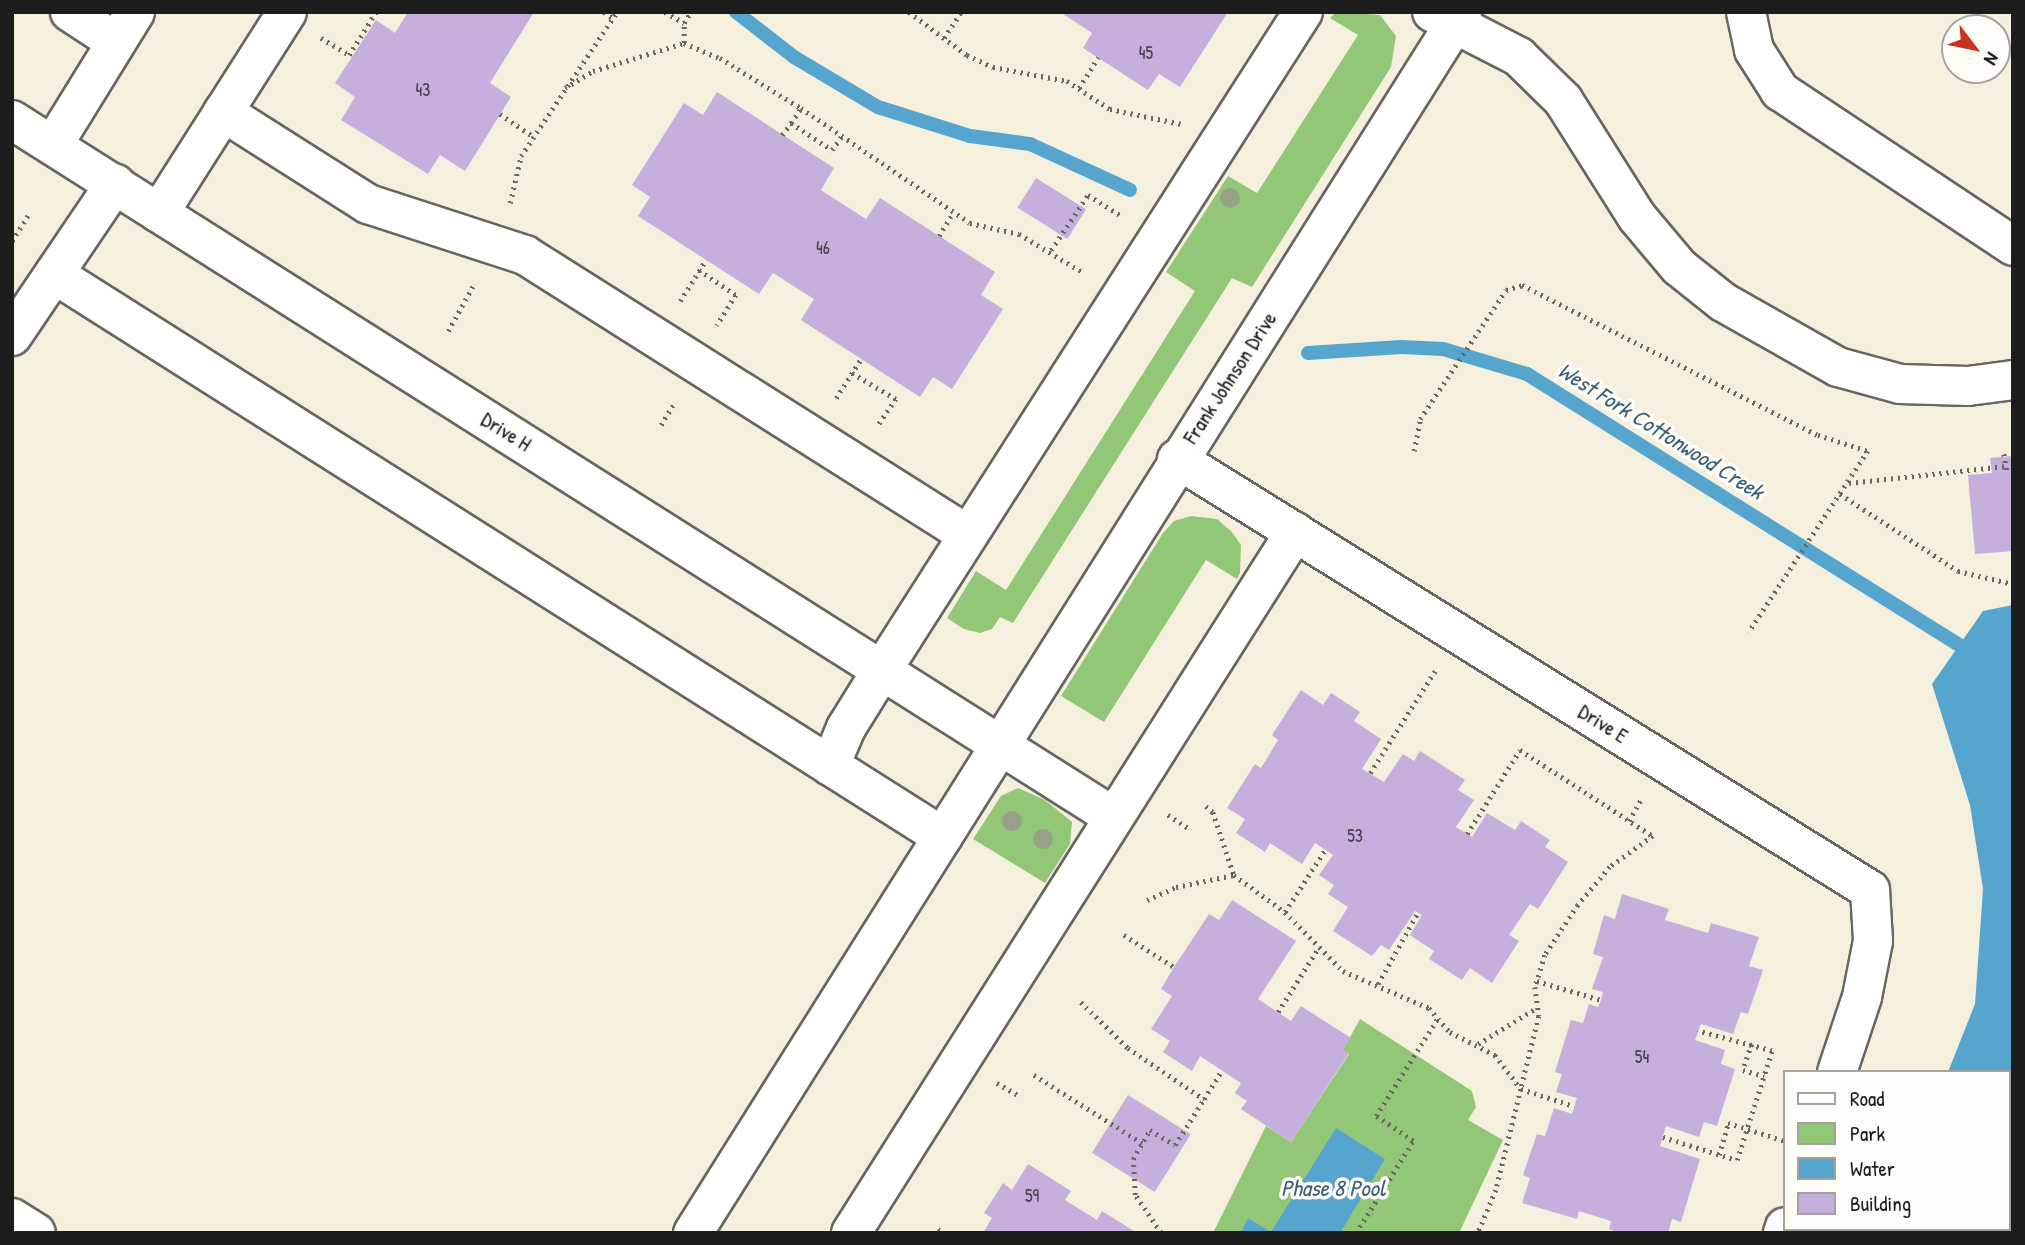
<!DOCTYPE html>
<style>
body{margin:0}
#map{position:relative;width:2025px;height:1245px;overflow:hidden;background:#f5f0de;font-family:"Patrick Hand",sans-serif}
div>[style]{position:absolute}
[style*='--x']{left:calc(var(--x)*1px);top:calc(var(--y)*1px);width:calc(var(--w)*1px);rotate:calc(var(--a)*1deg)}
.green>*{inset:0;background:#93c778}
.water>*{inset:0;background:#55a5cf}
.stream>*{height:14px;margin:-7px;padding:0 7px;transform-origin:7px;border-radius:7px;background:#55a5cf}
.building>*{inset:0;background:#c6afdc;transform-origin:0 0}
.path>*{height:4.5px;margin-top:-2.25px;transform-origin:0;background:repeating-linear-gradient(90deg,#686660 0 2px,transparent 0 7px)}
.roads{filter:drop-shadow(2px 0 #686660) drop-shadow(-2px 0 #686660) drop-shadow(0 2px #686660) drop-shadow(0 -2px #686660)}
.minor>*{height:38px;margin:-19px;padding:0 19px;transform-origin:19px;border-radius:19px;background:#fff}
.trees>*{width:20px;height:20px;margin:-10px;border-radius:50%;background:#98a188}
span{translate:-50% -50%;white-space:nowrap;text-align:center;line-height:1.15;-webkit-text-stroke:7px #fdfcf7;paint-order:stroke}
.number-label{font-size:18px;color:#46414c}
.number-label span{-webkit-text-stroke-width:0}
.street-label{font-size:21px;color:#1c1c1c}
.water-label{font-size:23px;color:#386076;font-style:italic}
.frame{position:absolute;inset:0;border:14px solid #1c1c1c;pointer-events:none}
.legend{position:absolute;left:1783px;top:1070px;width:228px;height:161px;box-sizing:border-box;background:#fdfcf7;border:2px solid #a3a29f;margin:0;padding:9px 12px;list-style:none;font-size:21px;color:#1c1c1c}
.legend li{display:flex;align-items:center;gap:14px;height:35px}
.legend b{width:35px;border:2px solid #a3a29f}
.north{position:absolute;left:1941px;top:14px;width:70px;height:70px;box-sizing:border-box;background:#fdfcf7;border:2px solid #a3a29f;border-radius:50%;rotate:122deg;font-size:19px;font-weight:700;line-height:28px;text-align:center;color:#1c1c1c}
.north::after{content:'';display:block;margin:auto;width:24px;height:32px;background:#c8321e;clip-path:polygon(50% 0,100% 100%,50% 72%,0 100%)}
</style>
<div id="map">
<div class="green">
<div style="clip-path:polygon(1336px 12px,1380px 15px,1396px 36px,1391px 67px,1252px 287px,1232px 278px,1013px 623px,1000px 617px,992px 629px,980px 633px,964px 629px,947px 618px,976px 571px,1006px 590px,1195px 291px,1166px 272px,1228px 176px,1257px 193px,1358px 35px,1330px 18px)"></div>
<div style="clip-path:polygon(1191px 516px,1217px 519px,1232px 532px,1241px 545px,1240px 573px,1237px 579px,1206px 560px,1104px 722px,1061px 696px,1163px 533px,1174px 521px)"></div>
<div style="clip-path:polygon(1018px 788px,1045px 800px,1072px 822px,1070px 844px,1045px 883px,973px 839px,1001px 796px)"></div>
<div style="clip-path:polygon(1360px 1019px,1472px 1091px,1476px 1107px,1468px 1120px,1503px 1140px,1459px 1233px,1213px 1233px,1266px 1126px,1291px 1142px,1349px 1054px,1343px 1050px)"></div>
</div>
<div class="water">
<div style="clip-path:polygon(2013px 605px,2013px 1233px,1886px 1233px,2009px 1229px,2009px 1072px,1948px 1072px,1975px 1004px,1983px 889px,1970px 805px,1932px 684px,1983px 611px)"></div>
<div style="clip-path:polygon(1336px 1128px,1385px 1159px,1340px 1233px,1241px 1233px,1248px 1218px,1271px 1232px)"></div>
</div>
<div class="stream">
<div style="--x:736;--y:12;--w:73;--a:37.8"></div>
<div style="--x:794;--y:57;--w:98;--a:30.8"></div>
<div style="--x:878;--y:107;--w:96;--a:17.5"></div>
<div style="--x:970;--y:136;--w:61;--a:7.6"></div>
<div style="--x:1030;--y:144;--w:110;--a:24.7"></div>
<div style="--x:1308;--y:353;--w:94;--a:-3.7"></div>
<div style="--x:1402;--y:347;--w:41;--a:2.8"></div>
<div style="--x:1443;--y:349;--w:88;--a:16.6"></div>
<div style="--x:1527;--y:374;--w:510;--a:32.1"></div>
</div>
<div class="building">
<div style="clip-path:polygon(408px 12px,534px 12px,490px 83px,511px 97px,465px 171px,440px 155px,428px 174px,341px 120px,355px 97px,335px 83px,376px 20px,395px 33px)"></div>
<div style="clip-path:polygon(1060px 12px,1228px 12px,1180px 87px,1159px 74px,1148px 90px,1083px 48px,1092px 33px)"></div>
<div style="clip-path:polygon(717px 92px,834px 168px,821px 190px,866px 219px,880px 198px,995px 272px,981px 295px,1003px 309px,952px 389px,933px 377px,920px 397px,801px 320px,814px 299px,773px 273px,759px 294px,638px 216px,650px 197px,632px 185px,684px 103px,703px 115px)"></div>
<div style="left:1036px;top:178px;width:59px;height:35px;rotate:32deg"></div>
<div style="clip-path:polygon(2013px 456px,2013px 551px,1975px 554px,1968px 475px,1992px 473px,1990px 458px)"></div>
<div style="clip-path:polygon(1301px 690px,1323px 705px,1331px 693px,1360px 712px,1354px 721px,1381px 739px,1362px 769px,1384px 782px,1403px 754px,1414px 761px,1420px 751px,1465px 780px,1458px 790px,1474px 800px,1456px 827px,1472px 837px,1487px 813px,1515px 830px,1521px 821px,1550px 840px,1545px 847px,1568px 862px,1538px 909px,1530px 904px,1509px 935px,1519px 941px,1492px 983px,1470px 968px,1462px 980px,1429px 959px,1434px 951px,1410px 935px,1422px 915px,1415px 911px,1389px 950px,1381px 945px,1372px 956px,1333px 931px,1348px 907px,1328px 894px,1334px 885px,1319px 875px,1333px 855px,1315px 843px,1302px 864px,1270px 843px,1265px 852px,1236px 833px,1245px 819px,1227px 808px,1255px 764px,1261px 768px,1278px 740px,1272px 735px)"></div>
<div style="clip-path:polygon(1622px 894px,1669px 909px,1665px 920px,1708px 933px,1711px 923px,1759px 937px,1749px 966px,1763px 970px,1748px 1014px,1741px 1012px,1733px 1034px,1701px 1024px,1695px 1040px,1725px 1050px,1721px 1064px,1735px 1069px,1717px 1126px,1704px 1122px,1699px 1137px,1666px 1126px,1660px 1146px,1700px 1159px,1681px 1222px,1672px 1219px,1668px 1233px,1621px 1233px,1609px 1229px,1611px 1221px,1579px 1211px,1577px 1219px,1522px 1203px,1530px 1178px,1523px 1175px,1537px 1134px,1545px 1136px,1554px 1108px,1572px 1114px,1577px 1098px,1556px 1092px,1562px 1074px,1555px 1072px,1571px 1020px,1583px 1023px,1589px 1004px,1598px 1007px,1601px 1000px,1603px 992px,1592px 989px,1603px 957px,1593px 954px,1604px 915px,1615px 919px)"></div>
<div style="clip-path:polygon(1232px 900px,1296px 941px,1258px 999px,1291px 1021px,1301px 1006px,1351px 1038px,1343px 1050px,1349px 1053px,1291px 1142px,1241px 1109px,1247px 1101px,1235px 1093px,1241px 1083px,1200px 1056px,1192px 1071px,1163px 1052px,1170px 1041px,1151px 1029px,1172px 996px,1161px 989px,1174px 967px,1209px 914px,1219px 920px)"></div>
<div style="left:1128px;top:1095px;width:74px;height:68px;rotate:32deg"></div>
<div style="clip-path:polygon(1028px 1164px,1071px 1191px,1065px 1200px,1097px 1220px,1102px 1211px,1137px 1233px,983px 1233px,992px 1218px,984px 1213px,1003px 1183px,1012px 1190px)"></div>
</div>
<div class="path">
<div style="--x:604;--y:12;--w:11;--a:34"></div>
<div style="--x:665;--y:12;--w:22;--a:30"></div>
<div style="--x:909;--y:12;--w:72;--a:36.6"></div>
<div style="--x:967;--y:55;--w:29;--a:25"></div>
<div style="--x:993;--y:67;--w:75;--a:10.7"></div>
<div style="--x:1067;--y:81;--w:51;--a:33.1"></div>
<div style="--x:1110;--y:109;--w:73;--a:11.9"></div>
<div style="--x:321;--y:38;--w:33;--a:31"></div>
<div style="--x:349;--y:55;--w:51;--a:-57.9"></div>
<div style="--x:944;--y:38;--w:31;--a:-57"></div>
<div style="--x:684;--y:43;--w:20;--a:-90"></div>
<div style="--x:684;--y:23;--w:13;--a:-58"></div>
<div style="--x:565;--y:88;--w:33;--a:-31"></div>
<div style="--x:593;--y:71;--w:95;--a:-17.1"></div>
<div style="--x:684;--y:43;--w:39;--a:23"></div>
<div style="--x:720;--y:58;--w:95;--a:31.7"></div>
<div style="--x:801;--y:108;--w:204;--a:34.2"></div>
<div style="--x:970;--y:223;--w:50;--a:12.7"></div>
<div style="--x:1019;--y:234;--w:76;--a:31"></div>
<div style="--x:1079;--y:88;--w:36;--a:-58"></div>
<div style="--x:500;--y:114;--w:40;--a:34"></div>
<div style="--x:791;--y:123;--w:18;--a:-56"></div>
<div style="--x:782;--y:135;--w:15;--a:-53"></div>
<div style="--x:791;--y:123;--w:49;--a:33.4"></div>
<div style="--x:832;--y:150;--w:16;--a:-55"></div>
<div style="--x:510;--y:203;--w:48;--a:-76.8"></div>
<div style="--x:521;--y:156;--w:173;--a:-56.3"></div>
<div style="--x:939;--y:236;--w:27;--a:-59"></div>
<div style="--x:12;--y:241;--w:34;--a:-58"></div>
<div style="--x:1051;--y:250;--w:66;--a:-56.1"></div>
<div style="--x:1088;--y:195;--w:38;--a:32"></div>
<div style="--x:699;--y:270;--w:45;--a:34"></div>
<div style="--x:736;--y:295;--w:36;--a:122"></div>
<div style="--x:680;--y:301;--w:49;--a:-57.6"></div>
<div style="--x:448;--y:331;--w:51;--a:-60.9"></div>
<div style="--x:852;--y:373;--w:51;--a:30.6"></div>
<div style="--x:896;--y:399;--w:32;--a:124"></div>
<div style="--x:836;--y:398;--w:46;--a:-57.3"></div>
<div style="--x:661;--y:425;--w:27;--a:-59"></div>
<div style="--x:1414;--y:451;--w:33;--a:-79"></div>
<div style="--x:1420;--y:419;--w:155;--a:-56.3"></div>
<div style="--x:1506;--y:290;--w:17;--a:-17"></div>
<div style="--x:1522;--y:285;--w:332;--a:26.9"></div>
<div style="--x:1818;--y:435;--w:52;--a:17.7"></div>
<div style="--x:1868;--y:451;--w:217;--a:123.3"></div>
<div style="--x:2004;--y:454;--w:17;--a:80"></div>
<div style="--x:1849;--y:483;--w:158;--a:-6.2"></div>
<div style="--x:1840;--y:494;--w:141;--a:33.1"></div>
<div style="--x:1958;--y:571;--w:57;--a:13.3"></div>
<div style="--x:1370;--y:773;--w:121;--a:-57.5"></div>
<div style="--x:1206;--y:806;--w:9;--a:41"></div>
<div style="--x:1213;--y:812;--w:66;--a:71.6"></div>
<div style="--x:1234;--y:875;--w:63;--a:36"></div>
<div style="--x:1285;--y:912;--w:83;--a:45.5"></div>
<div style="--x:1343;--y:971;--w:94;--a:23.3"></div>
<div style="--x:1429;--y:1008;--w:32;--a:49"></div>
<div style="--x:1450;--y:1032;--w:51;--a:27.1"></div>
<div style="--x:1495;--y:1055;--w:43;--a:52.6"></div>
<div style="--x:1521;--y:1089;--w:104;--a:103.9"></div>
<div style="--x:1496;--y:1190;--w:47;--a:112.7"></div>
<div style="--x:1168;--y:815;--w:27;--a:33"></div>
<div style="--x:1629;--y:821;--w:26;--a:-61"></div>
<div style="--x:1467;--y:834;--w:99;--a:-57.8"></div>
<div style="--x:1520;--y:750;--w:158;--a:32.9"></div>
<div style="--x:1653;--y:836;--w:53;--a:144.2"></div>
<div style="--x:1610;--y:867;--w:50;--a:130.1"></div>
<div style="--x:1578;--y:905;--w:60;--a:123.4"></div>
<div style="--x:1545;--y:955;--w:34;--a:107"></div>
<div style="--x:1535;--y:987;--w:29;--a:82"></div>
<div style="--x:1539;--y:1016;--w:75;--a:103.9"></div>
<div style="--x:1521;--y:1089;--w:56;--a:17.8"></div>
<div style="--x:1147;--y:900;--w:32;--a:-24"></div>
<div style="--x:1176;--y:887;--w:59;--a:-11.7"></div>
<div style="--x:1285;--y:912;--w:74;--a:-57.2"></div>
<div style="--x:1124;--y:935;--w:59;--a:32.6"></div>
<div style="--x:1537;--y:981;--w:67;--a:16.5"></div>
<div style="--x:1378;--y:984;--w:82;--a:-60.9"></div>
<div style="--x:1081;--y:1002;--w:66;--a:44.4"></div>
<div style="--x:1128;--y:1048;--w:92;--a:33.9"></div>
<div style="--x:1204;--y:1099;--w:34;--a:-58"></div>
<div style="--x:1278;--y:1012;--w:77;--a:-57.8"></div>
<div style="--x:1478;--y:1044;--w:70;--a:-31.7"></div>
<div style="--x:1752;--y:1044;--w:28;--a:109"></div>
<div style="--x:1743;--y:1070;--w:22;--a:16"></div>
<div style="--x:1034;--y:1075;--w:128;--a:32.2"></div>
<div style="--x:997;--y:1083;--w:28;--a:30"></div>
<div style="--x:1663;--y:1137;--w:77;--a:17.3"></div>
<div style="--x:1737;--y:1160;--w:114;--a:-72.2"></div>
<div style="--x:1772;--y:1051;--w:77;--a:-164.9"></div>
<div style="--x:1719;--y:1155;--w:33;--a:-74"></div>
<div style="--x:1728;--y:1123;--w:60;--a:17.5"></div>
<div style="--x:938;--y:1229;--w:7;--a:34"></div>
<div style="--x:1161;--y:1233;--w:46;--a:-124.4"></div>
<div style="--x:1135;--y:1195;--w:36;--a:-93"></div>
<div style="--x:1133;--y:1159;--w:34;--a:-60"></div>
<div style="--x:1150;--y:1130;--w:29;--a:31"></div>
<div style="--x:1175;--y:1145;--w:54;--a:-57.8"></div>
<div style="--x:1356;--y:1233;--w:108;--a:-58.2"></div>
<div style="--x:1413;--y:1141;--w:45;--a:-146"></div>
<div style="--x:1376;--y:1116;--w:116;--a:-57.7"></div>
</div>
<div class="roads">
<div class="minor">
<div style="--x:70;--y:12;--w:55;--a:33.1"></div>
<div style="--x:1432;--y:12;--w:98;--a:27.3"></div>
<div style="--x:1519;--y:57;--w:62;--a:44.3"></div>
<div style="--x:1563;--y:100;--w:138;--a:57.7"></div>
<div style="--x:1637;--y:217;--w:65;--a:50"></div>
<div style="--x:1679;--y:267;--w:56;--a:38.5"></div>
<div style="--x:1723;--y:302;--w:132;--a:29.5"></div>
<div style="--x:1838;--y:367;--w:64;--a:15.3"></div>
<div style="--x:1900;--y:384;--w:68;--a:1.7"></div>
<div style="--x:1968;--y:386;--w:45;--a:-7.6"></div>
<div style="--x:1746;--y:12;--w:39;--a:78"></div>
<div style="--x:1754;--y:50;--w:49;--a:57.6"></div>
<div style="--x:1780;--y:91;--w:280;--a:33.6"></div>
<div style="--x:223;--y:112;--w:172;--a:32.4"></div>
<div style="--x:368;--y:204;--w:165;--a:18"></div>
<div style="--x:525;--y:255;--w:524;--a:32.3"></div>
<div style="--x:12;--y:120;--w:1302;--a:32.32"></div>
<div style="--x:53;--y:145;--w:156;--a:-58.3"></div>
<div style="--x:159;--y:213;--w:238;--a:-57.5"></div>
<div style="--x:54;--y:274;--w:1052;--a:32.35"></div>
<div style="--x:12;--y:336;--w:184;--a:-55.9"></div>
<div style="--x:1177;--y:459;--w:816;--a:31.88"></div>
<div style="--x:1870;--y:890;--w:51;--a:86.6"></div>
<div style="--x:1873;--y:941;--w:57;--a:101.1"></div>
<div style="--x:1862;--y:997;--w:79;--a:108.4"></div>
<div style="--x:830;--y:766;--w:41;--a:-67.2"></div>
<div style="--x:846;--y:728;--w:68;--a:-58.2"></div>
<div style="--x:882;--y:670;--w:781;--a:-57.39"></div>
<div style="--x:12;--y:1218;--w:28;--a:32"></div>
<div style="--x:693;--y:1233;--w:1443;--a:-57.8"></div>
<div style="--x:851;--y:1233;--w:830;--a:-57.65"></div>
<div style="--x:1783;--y:1233;--w:6;--a:-72"></div>
</div>
</div>
<div class="trees">
<div style="left:1230px;top:198px"></div>
<div style="left:1012px;top:821px"></div>
<div style="left:1043px;top:839px"></div>
</div>
<div class="number-label">
<span style="left:1146px;top:53px">45</span>
<span style="left:423px;top:90px">43</span>
<span style="left:823px;top:248px">46</span>
<span style="left:1355px;top:836px">53</span>
<span style="left:1642px;top:1057px">54</span>
<span style="left:1032px;top:1196px">59</span>
</div>
<div class="street-label">
<span style="left:1230px;top:378px;rotate:-57deg">Frank Johnson Drive</span>
<span style="left:506px;top:432px;rotate:32deg">Drive H</span>
<span style="left:1603px;top:724px;rotate:32deg">Drive E</span>
</div>
<div class="water-label">
<span style="left:1661px;top:431px;rotate:32deg">West Fork Cottonwood Creek</span>
<span style="left:1333px;top:1188px">Phase 8 Pool</span>
</div>
<div class="frame"></div>
<ul class="legend">
<li><b style="height:9px;background:#fff"></b>Road</li>
<li><b style="height:19px;background:#93c778"></b>Park</li>
<li><b style="height:19px;background:#55a5cf"></b>Water</li>
<li><b style="height:19px;background:#c6afdc"></b>Building</li>
</ul>
<div class="north">N</div>
</div>
